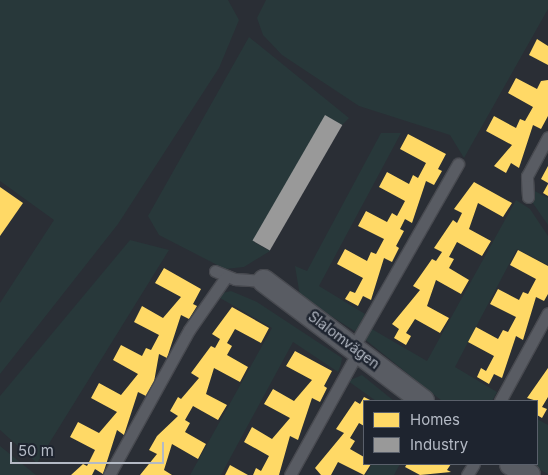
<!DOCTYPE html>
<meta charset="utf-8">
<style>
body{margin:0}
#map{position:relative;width:548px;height:475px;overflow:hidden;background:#2a2e35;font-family:Inter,sans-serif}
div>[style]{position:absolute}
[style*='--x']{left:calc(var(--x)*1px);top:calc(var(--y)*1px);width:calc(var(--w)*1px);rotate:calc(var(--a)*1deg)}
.green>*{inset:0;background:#28383a}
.homes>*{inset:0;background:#ffd966}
.industry>*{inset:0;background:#999;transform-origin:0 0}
.roads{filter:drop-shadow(1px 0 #484a50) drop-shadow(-1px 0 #484a50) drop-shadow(0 1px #484a50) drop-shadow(0 -1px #484a50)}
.service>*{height:11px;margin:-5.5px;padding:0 5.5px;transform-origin:5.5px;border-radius:5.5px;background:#595c63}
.minor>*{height:22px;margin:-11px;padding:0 11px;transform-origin:11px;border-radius:11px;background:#595c63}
span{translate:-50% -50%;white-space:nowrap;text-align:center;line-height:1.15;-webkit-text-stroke:5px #1e242f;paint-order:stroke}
.street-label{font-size:14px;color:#b4bac5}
.legend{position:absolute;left:363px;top:400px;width:175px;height:65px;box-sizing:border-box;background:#1e242f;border:1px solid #5a606b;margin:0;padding:6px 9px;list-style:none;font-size:15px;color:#b4bac5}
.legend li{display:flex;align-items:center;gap:10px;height:25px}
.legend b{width:25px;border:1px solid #5a606b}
.scale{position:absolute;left:10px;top:442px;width:154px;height:22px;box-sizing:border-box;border:2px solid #b4bac5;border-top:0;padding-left:6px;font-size:15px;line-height:18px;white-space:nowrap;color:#b4bac5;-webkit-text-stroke:4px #1e242f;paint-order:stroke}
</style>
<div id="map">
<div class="green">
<div style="clip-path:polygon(0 0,228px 0,239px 20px,219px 68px,118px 224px,0 374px,0 303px,54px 220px,0 181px)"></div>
<div style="clip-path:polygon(266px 0,548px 0,548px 9px,464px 158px,450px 135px,359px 106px,282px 55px,263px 35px,257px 18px)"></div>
<div style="clip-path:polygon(249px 37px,349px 118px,342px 125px,326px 116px,254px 242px,270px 251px,244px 267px,225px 269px,159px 235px,148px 216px)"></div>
<div style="clip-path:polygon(381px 133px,401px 133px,319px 286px,365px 314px,356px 332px,300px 296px,295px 266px,307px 271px)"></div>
<div style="clip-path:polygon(529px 188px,548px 198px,548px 225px,530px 199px)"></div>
<div style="clip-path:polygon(516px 200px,530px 209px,548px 236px,548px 265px,517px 249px,455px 367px,497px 392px,492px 401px,442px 401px,362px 337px,370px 328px,427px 361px)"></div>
<div style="clip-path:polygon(130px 240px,169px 250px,37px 463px,0 430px,0 396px)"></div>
<div style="clip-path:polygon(231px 291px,257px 302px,342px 358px,341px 364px,338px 372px,293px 342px,221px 475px,190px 475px,272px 328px,215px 295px)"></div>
<div style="clip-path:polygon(362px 375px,394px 401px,376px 401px,348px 381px)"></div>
<div style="clip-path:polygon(537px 419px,548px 425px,548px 474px,529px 464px,537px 464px)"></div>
<div style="clip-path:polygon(0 446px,36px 475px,0 475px)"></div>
<div style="clip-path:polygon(372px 464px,400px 464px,394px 475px,366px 475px)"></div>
</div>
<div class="homes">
<div style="clip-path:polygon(537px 39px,548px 46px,548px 65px,529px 55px)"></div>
<div style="clip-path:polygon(516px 78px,537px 89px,541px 81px,548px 80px,548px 116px,541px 129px,533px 125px,519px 168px,511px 163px,506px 173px,494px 166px,512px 145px,486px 131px,494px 116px,516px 128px,520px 119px,525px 121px,533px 107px,508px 93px)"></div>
<div style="clip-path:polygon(408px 134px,446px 154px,438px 169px,442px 171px,434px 185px,426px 181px,412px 223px,405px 219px,400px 229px,404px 231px,396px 246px,399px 248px,392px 262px,384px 258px,371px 300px,363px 296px,358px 306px,345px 299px,350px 291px,355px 293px,363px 278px,337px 264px,345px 249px,367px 261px,371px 252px,376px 254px,384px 239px,358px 226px,366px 211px,387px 222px,392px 213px,397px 216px,405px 201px,379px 187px,387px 172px,409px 184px,413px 175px,418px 178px,426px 163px,400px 149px)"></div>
<div style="clip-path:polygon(548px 166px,548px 183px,541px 179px)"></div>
<div style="clip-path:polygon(474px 182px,512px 203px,503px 217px,478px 203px,469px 229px,491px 241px,482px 256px,457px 242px,449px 257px,454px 259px,449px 268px,469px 280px,461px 294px,436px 280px,427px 306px,449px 318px,440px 333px,415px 319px,406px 333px,411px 336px,406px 345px,394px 338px,399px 329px,392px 324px,420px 290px,413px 286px,432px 259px,436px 261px,442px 252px,434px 248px,453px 220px,457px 223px,462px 213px,454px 209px)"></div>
<div style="clip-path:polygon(548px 184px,548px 196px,543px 193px)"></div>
<div style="clip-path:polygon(0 187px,23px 203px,0 236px)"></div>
<div style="clip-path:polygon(518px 250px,548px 266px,548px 294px,544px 301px,536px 297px,523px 340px,516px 336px,502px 378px,494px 374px,489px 384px,477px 377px,481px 368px,486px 371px,494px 356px,468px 342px,476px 327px,498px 339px,503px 330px,508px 332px,516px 317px,490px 304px,498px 289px,519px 300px,523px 292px,528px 294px,536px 279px,510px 265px)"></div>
<div style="clip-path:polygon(164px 268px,201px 289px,193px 304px,197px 306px,189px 319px,181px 315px,167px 358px,159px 354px,154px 382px,146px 396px,138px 392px,124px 435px,117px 430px,103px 474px,95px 469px,92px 475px,71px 475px,83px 464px,87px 466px,95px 450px,70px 437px,78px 422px,99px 433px,117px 412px,91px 398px,99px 383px,121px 395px,138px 374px,113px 360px,121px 345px,142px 356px,146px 348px,151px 350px,159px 335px,134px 322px,142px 306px,163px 318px,181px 297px,155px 283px)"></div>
<div style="clip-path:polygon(232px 307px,269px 328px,261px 343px,235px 329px,227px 343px,232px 346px,227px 355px,248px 367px,240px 382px,214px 368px,206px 394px,227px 405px,218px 420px,193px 406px,185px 420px,190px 423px,185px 432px,206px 444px,198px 459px,172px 444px,164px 470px,172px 475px,140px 475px,157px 454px,149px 450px,157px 436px,178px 416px,170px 411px,178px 397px,181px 399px,199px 378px,191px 373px,211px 346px,215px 348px,220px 339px,212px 334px)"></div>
<div style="clip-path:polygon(295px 351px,332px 371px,324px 386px,327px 388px,320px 402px,312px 398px,298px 440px,290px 436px,279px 475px,253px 475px,256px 468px,261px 471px,269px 456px,244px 442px,252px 427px,272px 439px,290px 418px,264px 404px,273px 389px,294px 401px,312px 380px,286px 366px)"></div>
<div style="clip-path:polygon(548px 368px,548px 397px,542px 407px,547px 409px,542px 418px,537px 415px,537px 401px,527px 398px)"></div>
<div style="clip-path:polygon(364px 397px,372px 401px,364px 401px,364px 426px,359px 423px,350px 438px,355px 441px,350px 449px,364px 457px,364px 464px,371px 464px,364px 475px,338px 462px,331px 475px,321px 475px,315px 468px,344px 433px,336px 429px,355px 401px,360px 404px)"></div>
<div style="clip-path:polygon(407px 464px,451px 464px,447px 470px,451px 472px,420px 475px,405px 467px)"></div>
<div style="clip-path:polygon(230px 465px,248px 475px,225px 475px)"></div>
</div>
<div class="industry">
<div style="left:325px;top:115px;width:20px;height:145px;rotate:30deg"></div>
</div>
<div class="roads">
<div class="service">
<div style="--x:528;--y:197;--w:21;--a:-93"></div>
<div style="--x:527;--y:176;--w:44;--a:-61.7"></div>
<div style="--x:215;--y:271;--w:22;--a:22"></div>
<div style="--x:235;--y:279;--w:29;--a:4"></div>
<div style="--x:353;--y:348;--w:212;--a:-60.3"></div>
<div style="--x:500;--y:401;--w:100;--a:-61.4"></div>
<div style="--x:109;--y:475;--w:166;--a:-61.1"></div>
<div style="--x:189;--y:330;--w:65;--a:-55.1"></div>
<div style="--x:290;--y:475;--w:141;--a:-61.1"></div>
<div style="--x:467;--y:475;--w:13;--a:-58"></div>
</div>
<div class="minor">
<div style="--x:264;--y:281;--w:199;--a:37"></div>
<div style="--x:511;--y:464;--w:21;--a:31"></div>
</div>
</div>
<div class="street-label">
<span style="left:344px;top:340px;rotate:37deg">Slalomvägen</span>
</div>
<ul class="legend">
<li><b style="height:14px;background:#ffd966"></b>Homes</li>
<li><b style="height:14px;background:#999"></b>Industry</li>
</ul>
<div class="scale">50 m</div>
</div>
